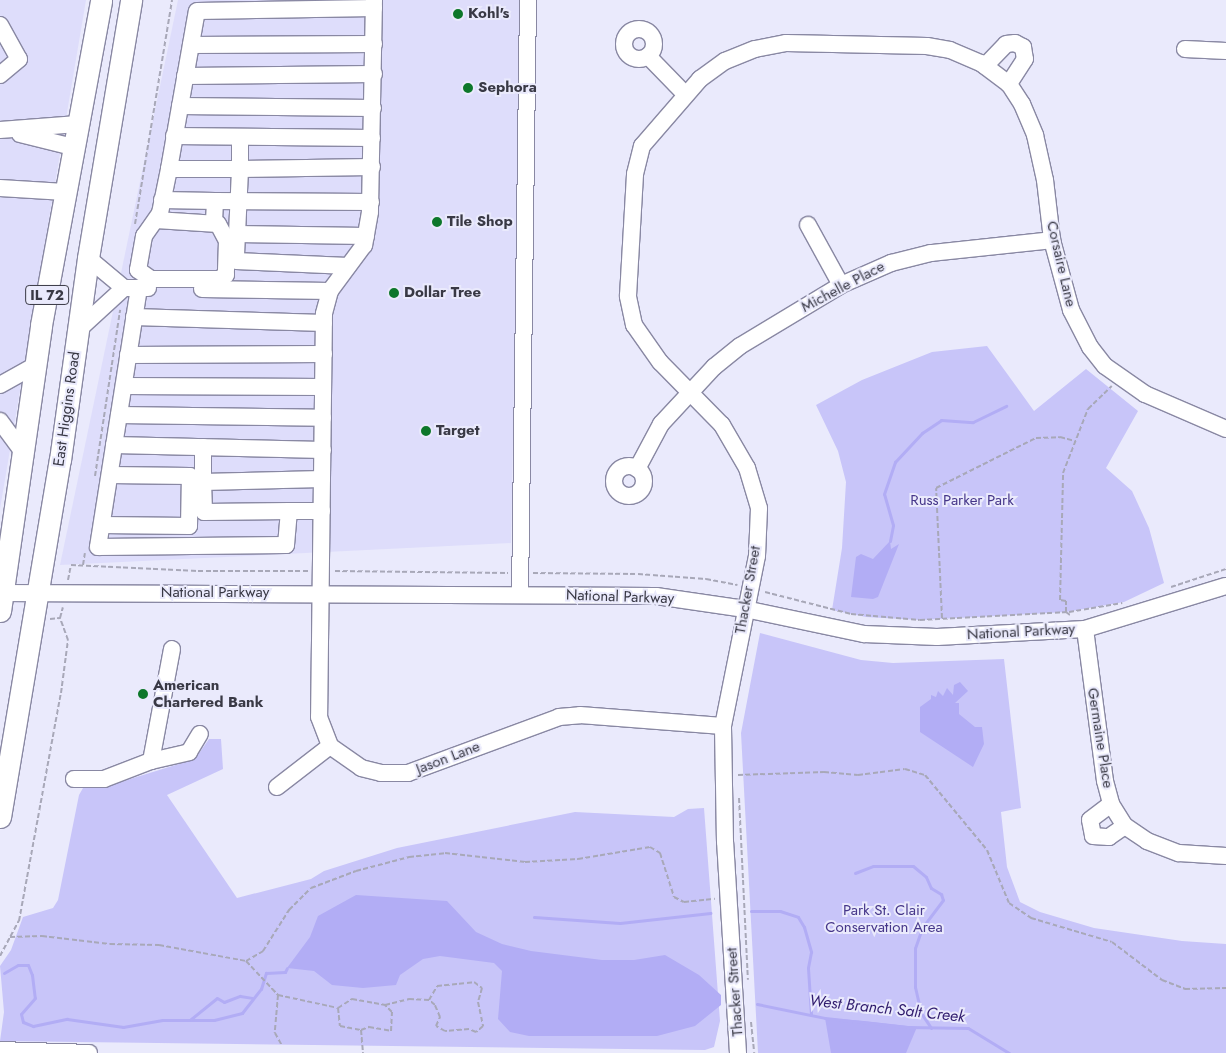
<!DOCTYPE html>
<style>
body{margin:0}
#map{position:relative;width:1226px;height:1053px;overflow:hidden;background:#eaeafc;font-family:Jost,sans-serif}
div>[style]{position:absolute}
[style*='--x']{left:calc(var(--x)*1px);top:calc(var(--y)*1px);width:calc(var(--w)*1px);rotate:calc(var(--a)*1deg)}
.built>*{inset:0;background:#deddfb}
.green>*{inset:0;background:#c8c5f9}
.water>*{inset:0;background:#b2adf5}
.stream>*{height:3px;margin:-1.5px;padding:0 1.5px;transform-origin:1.5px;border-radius:1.5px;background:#b2adf5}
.path>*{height:2px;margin-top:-1px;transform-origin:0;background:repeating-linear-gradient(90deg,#a8a8b8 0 5px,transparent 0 7.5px)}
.roads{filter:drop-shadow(1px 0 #8988a3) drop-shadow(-1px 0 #8988a3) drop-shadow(0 1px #8988a3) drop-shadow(0 -1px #8988a3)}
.minor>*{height:16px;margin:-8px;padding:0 8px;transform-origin:8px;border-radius:8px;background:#fff}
.minor>.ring{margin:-8px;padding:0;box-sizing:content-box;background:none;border:16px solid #fff;border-radius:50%}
.major>*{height:21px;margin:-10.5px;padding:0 10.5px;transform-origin:10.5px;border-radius:10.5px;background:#fff}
.dots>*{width:14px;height:14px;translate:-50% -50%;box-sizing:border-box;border:2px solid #eaeafc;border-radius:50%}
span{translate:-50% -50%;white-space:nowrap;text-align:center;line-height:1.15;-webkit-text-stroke:4px #eaeafc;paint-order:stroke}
.shield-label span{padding:1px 4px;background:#eaeafc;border:1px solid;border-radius:4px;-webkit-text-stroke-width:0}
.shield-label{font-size:14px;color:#393945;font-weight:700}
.poi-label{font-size:15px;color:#393945;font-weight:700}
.left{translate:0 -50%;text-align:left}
.street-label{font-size:15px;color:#393945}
.park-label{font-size:15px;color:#46378a}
.water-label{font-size:16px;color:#301c6e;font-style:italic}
</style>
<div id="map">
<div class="built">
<div style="clip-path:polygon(0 0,86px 0,0 509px)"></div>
<div style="clip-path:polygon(178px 0,521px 0,511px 543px,60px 565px)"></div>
</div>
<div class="green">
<div style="clip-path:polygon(987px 346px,1034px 411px,1086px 369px,1138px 411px,1106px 468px,1132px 491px,1149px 528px,1164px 583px,1124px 602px,1066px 612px,920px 620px,866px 617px,832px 610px,842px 548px,846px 482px,838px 451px,816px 405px,862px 380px,932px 352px)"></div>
<div style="clip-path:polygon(760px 633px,861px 660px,893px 663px,1004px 659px,1021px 808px,1001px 812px,1007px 867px,1020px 902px,1040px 912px,1094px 928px,1182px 941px,1226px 944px,1226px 1053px,758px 1053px,741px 733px)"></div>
<div style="clip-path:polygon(209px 739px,221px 739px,223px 769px,167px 795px,237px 898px,311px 879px,324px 871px,397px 848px,575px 812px,674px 817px,688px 809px,704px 808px,720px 1021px,714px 1047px,705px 1050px,0 1041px,4px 1012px,0 966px,11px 950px,23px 917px,53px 908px,58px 900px,79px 795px,83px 788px,101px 788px,195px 759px)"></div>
</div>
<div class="water">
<div style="clip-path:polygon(890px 541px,891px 549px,899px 544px,878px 597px,873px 599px,851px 597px,856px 557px,861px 554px,873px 559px)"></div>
<div style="clip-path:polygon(960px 682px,968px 691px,955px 703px,959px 703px,959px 714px,975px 727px,982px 727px,984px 744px,973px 767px,920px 732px,920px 707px,931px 699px,931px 695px,936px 697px,938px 691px,943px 696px,947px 688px,953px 695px,954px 685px)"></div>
<div style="clip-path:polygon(356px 895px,447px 901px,476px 932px,502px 944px,531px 951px,602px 960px,634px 960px,665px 955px,699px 975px,721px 995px,721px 1005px,695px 1026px,657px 1036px,529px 1036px,510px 1032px,498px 1019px,502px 971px,494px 963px,440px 956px,423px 959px,400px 975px,396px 985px,363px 988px,332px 985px,314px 971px,287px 968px,310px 937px,318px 916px)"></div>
<div style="clip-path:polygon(825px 1018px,864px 1021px,917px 1027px,906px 1053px,831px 1053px)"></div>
</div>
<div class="stream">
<div style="--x:890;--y:541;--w:16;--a:-79"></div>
<div style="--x:893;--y:525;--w:32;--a:-106"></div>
<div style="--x:884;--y:494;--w:34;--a:-71"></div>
<div style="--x:895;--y:462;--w:40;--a:-47"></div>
<div style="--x:922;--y:433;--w:23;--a:-34"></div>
<div style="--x:941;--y:420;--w:32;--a:4"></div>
<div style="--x:973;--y:422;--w:37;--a:-26"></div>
<div style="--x:855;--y:873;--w:19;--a:-21"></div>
<div style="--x:873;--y:866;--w:40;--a:0"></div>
<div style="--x:913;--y:866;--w:17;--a:40"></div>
<div style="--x:926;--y:877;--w:12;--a:66"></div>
<div style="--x:931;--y:888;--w:12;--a:31"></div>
<div style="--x:941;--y:894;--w:6;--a:72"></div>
<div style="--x:943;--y:900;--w:35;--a:127"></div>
<div style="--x:922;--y:928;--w:21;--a:109"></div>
<div style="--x:915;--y:948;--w:39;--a:90"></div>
<div style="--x:915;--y:987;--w:27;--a:77"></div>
<div style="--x:921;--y:1013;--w:18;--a:56"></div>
<div style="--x:751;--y:911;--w:29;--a:0"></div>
<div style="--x:780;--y:911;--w:19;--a:18"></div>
<div style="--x:798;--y:917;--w:12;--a:59"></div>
<div style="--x:804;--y:927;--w:26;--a:74"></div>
<div style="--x:811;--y:952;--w:16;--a:101"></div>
<div style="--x:808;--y:968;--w:47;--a:86.3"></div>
<div style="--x:534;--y:917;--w:86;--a:4"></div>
<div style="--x:620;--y:923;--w:91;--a:-6.3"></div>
<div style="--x:4;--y:973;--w:16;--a:-30"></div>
<div style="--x:18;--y:965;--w:10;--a:0"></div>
<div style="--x:28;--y:965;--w:11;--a:68"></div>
<div style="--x:32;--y:975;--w:23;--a:83"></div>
<div style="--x:35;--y:998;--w:21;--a:131"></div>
<div style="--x:21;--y:1014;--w:8;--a:76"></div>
<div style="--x:23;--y:1022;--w:11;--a:22"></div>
<div style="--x:33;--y:1026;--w:35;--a:-12"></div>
<div style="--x:67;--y:1019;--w:57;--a:8.1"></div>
<div style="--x:123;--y:1027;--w:40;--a:-10"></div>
<div style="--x:162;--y:1020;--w:52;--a:0"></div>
<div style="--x:214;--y:1020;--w:29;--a:-14"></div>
<div style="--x:242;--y:1013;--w:31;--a:-52"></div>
<div style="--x:261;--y:989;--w:17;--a:-73"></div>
<div style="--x:266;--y:973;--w:19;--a:-3"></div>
<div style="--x:285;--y:972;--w:4;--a:-63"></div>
<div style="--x:757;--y:1004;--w:69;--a:11.6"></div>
<div style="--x:825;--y:1018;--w:82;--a:6.3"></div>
<div style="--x:907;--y:1027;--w:61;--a:0.9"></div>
<div style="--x:968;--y:1028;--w:48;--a:31.4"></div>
<div style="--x:191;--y:1019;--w:33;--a:-39"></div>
<div style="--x:217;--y:998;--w:8;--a:30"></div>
<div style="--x:224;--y:1002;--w:17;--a:-21"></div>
<div style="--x:240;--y:996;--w:12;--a:9"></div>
</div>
<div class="path">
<div style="--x:135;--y:224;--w:227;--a:-80.6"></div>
<div style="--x:95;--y:476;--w:168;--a:-81.4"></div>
<div style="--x:83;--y:565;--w:12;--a:-81"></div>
<div style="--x:335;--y:571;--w:173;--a:0.7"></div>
<div style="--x:533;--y:573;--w:105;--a:0.5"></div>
<div style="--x:638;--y:574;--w:68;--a:4.2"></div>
<div style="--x:706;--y:579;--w:32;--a:11"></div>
<div style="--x:68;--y:580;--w:15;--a:-79"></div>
<div style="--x:71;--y:565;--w:127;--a:2.7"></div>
<div style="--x:198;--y:571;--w:110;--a:0"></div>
<div style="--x:1171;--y:587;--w:58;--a:-18.1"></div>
<div style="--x:765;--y:592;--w:89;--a:14.3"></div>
<div style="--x:851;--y:614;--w:69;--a:5"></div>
<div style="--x:920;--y:620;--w:149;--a:-3.1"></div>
<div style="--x:1069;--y:612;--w:54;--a:-9.6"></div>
<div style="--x:1070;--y:615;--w:5;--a:-143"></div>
<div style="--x:1066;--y:612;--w:11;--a:-90"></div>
<div style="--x:1066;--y:601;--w:6;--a:-171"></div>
<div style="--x:1060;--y:600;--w:127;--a:-88.6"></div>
<div style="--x:1063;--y:473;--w:69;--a:-68.7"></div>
<div style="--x:1088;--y:409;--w:33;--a:-44"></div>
<div style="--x:942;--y:618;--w:130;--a:-92.6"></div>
<div style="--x:936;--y:488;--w:112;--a:-26.6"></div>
<div style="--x:1036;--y:438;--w:24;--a:-2"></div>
<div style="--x:1060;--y:437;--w:16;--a:15"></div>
<div style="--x:50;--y:619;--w:10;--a:-6"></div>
<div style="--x:738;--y:775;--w:86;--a:-2"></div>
<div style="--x:824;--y:772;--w:34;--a:5"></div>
<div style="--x:858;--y:775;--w:47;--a:-7.3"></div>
<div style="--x:905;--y:769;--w:21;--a:17"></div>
<div style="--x:925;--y:775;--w:97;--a:50.4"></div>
<div style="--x:987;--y:850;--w:57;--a:67.5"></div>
<div style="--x:1009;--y:903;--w:27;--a:34"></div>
<div style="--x:1031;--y:918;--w:84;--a:16.5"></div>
<div style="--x:1112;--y:942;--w:63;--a:37.2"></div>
<div style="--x:1162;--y:980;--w:25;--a:21"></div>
<div style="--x:1185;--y:989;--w:41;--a:-1.4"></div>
<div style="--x:739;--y:798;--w:182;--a:87.2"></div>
<div style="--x:10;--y:937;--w:32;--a:-2"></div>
<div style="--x:42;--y:936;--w:68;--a:6.7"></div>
<div style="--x:110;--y:944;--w:49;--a:1.2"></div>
<div style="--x:159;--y:945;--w:88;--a:10.4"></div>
<div style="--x:246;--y:961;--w:47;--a:46.7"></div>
<div style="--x:278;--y:995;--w:61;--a:12.2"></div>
<div style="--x:338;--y:1008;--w:18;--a:84"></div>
<div style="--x:340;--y:1026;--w:21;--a:11"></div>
<div style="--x:361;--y:1030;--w:23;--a:85"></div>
<div style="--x:0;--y:956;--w:40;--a:-62"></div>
<div style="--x:19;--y:921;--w:232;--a:-79.6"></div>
<div style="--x:61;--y:693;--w:53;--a:-82.5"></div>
<div style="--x:68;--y:640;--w:23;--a:-110"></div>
<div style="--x:60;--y:618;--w:11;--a:-75"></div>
<div style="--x:246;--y:961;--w:20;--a:-30"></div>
<div style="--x:263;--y:951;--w:49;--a:-57.6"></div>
<div style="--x:289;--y:910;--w:31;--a:-45"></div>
<div style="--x:311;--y:888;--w:48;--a:-20.7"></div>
<div style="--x:356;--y:871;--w:55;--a:-14.8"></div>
<div style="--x:409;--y:857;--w:36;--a:-6"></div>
<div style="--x:445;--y:853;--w:81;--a:6.4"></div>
<div style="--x:525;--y:862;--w:53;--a:-3.2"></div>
<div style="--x:578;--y:859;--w:73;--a:-9.5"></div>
<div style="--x:650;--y:847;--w:12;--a:31"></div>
<div style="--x:660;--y:853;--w:46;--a:72.3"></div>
<div style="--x:674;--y:897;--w:11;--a:27"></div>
<div style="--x:684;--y:902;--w:31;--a:-6"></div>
<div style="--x:278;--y:995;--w:38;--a:95"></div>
<div style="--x:275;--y:1033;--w:13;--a:61"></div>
<div style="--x:338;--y:1008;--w:17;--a:-33"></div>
<div style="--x:352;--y:999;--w:34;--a:10"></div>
<div style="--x:385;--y:1005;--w:25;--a:-14"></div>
<div style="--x:409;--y:999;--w:20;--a:3"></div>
<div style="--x:429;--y:1000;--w:16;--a:-60"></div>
<div style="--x:437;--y:986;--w:37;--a:-6"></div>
<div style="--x:474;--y:982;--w:10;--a:37"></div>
<div style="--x:482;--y:988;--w:15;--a:106"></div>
<div style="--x:478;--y:1002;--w:25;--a:78"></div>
<div style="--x:483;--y:1026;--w:9;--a:139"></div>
<div style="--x:476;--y:1032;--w:8;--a:-157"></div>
<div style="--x:469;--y:1029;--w:24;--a:175"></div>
<div style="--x:445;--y:1031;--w:10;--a:-151"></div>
<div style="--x:436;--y:1026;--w:10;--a:-66"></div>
<div style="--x:440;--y:1017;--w:13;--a:-113"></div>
<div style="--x:435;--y:1005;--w:8;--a:-140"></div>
<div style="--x:751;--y:1022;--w:31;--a:84"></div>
<div style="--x:361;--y:1030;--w:9;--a:-21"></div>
<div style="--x:369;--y:1027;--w:22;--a:10"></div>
<div style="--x:391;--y:1031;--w:19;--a:-87"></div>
<div style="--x:392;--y:1012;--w:10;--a:-135"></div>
</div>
<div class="roads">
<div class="minor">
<div style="--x:374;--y:0;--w:212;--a:91.1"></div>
<div style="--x:370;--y:212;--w:34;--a:100"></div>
<div style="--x:364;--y:245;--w:57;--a:126.5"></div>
<div style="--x:330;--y:291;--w:24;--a:105"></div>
<div style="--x:324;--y:314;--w:403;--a:90.7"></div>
<div style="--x:319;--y:717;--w:31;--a:69"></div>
<div style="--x:330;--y:746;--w:38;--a:35"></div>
<div style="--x:361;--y:768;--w:21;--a:14"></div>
<div style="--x:381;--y:773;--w:27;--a:0"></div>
<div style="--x:408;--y:773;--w:161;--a:-20.3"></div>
<div style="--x:559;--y:717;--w:21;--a:-5"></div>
<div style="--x:580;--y:715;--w:143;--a:4.4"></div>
<div style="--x:0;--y:25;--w:39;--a:61"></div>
<div style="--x:19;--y:59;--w:25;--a:140"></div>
<div class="ring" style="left:624px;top:29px;width:14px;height:14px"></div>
<div style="--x:191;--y:45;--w:183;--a:-0.3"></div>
<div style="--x:1185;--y:49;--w:41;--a:2.8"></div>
<div style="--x:648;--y:56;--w:53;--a:45.8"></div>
<div style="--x:985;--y:66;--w:30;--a:-46"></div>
<div style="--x:1006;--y:44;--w:9;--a:-6"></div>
<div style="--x:1015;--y:43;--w:9;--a:27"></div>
<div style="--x:1023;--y:47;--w:12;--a:81"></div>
<div style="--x:1025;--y:59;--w:30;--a:123"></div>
<div style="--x:185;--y:76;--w:189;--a:-0.6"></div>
<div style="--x:180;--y:106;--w:193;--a:0.6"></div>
<div style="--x:0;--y:130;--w:78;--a:-4.4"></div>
<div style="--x:20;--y:134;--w:55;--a:13.8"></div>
<div style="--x:174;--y:136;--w:198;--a:0.6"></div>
<div style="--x:240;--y:137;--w:32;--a:90"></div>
<div style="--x:240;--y:169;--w:71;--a:180"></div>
<div style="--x:169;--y:169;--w:160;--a:-80"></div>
<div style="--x:197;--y:11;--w:177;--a:-1"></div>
<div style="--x:0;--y:188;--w:65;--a:3.5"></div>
<div style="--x:162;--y:200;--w:53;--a:1.1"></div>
<div style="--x:156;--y:220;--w:62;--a:3.7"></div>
<div style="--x:218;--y:224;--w:19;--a:62"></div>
<div style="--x:227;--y:241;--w:34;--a:92"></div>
<div style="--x:226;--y:275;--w:8;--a:150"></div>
<div style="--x:219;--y:279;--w:68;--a:180"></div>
<div style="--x:151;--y:279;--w:16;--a:-145"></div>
<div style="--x:138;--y:270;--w:35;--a:-80"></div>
<div style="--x:144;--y:236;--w:28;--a:-55"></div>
<div style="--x:160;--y:213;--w:45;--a:-78.4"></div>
<div style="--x:214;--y:221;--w:20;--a:-87"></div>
<div style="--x:215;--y:201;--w:156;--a:0.4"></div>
<div style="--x:808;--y:225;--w:68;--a:61.2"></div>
<div style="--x:237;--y:234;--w:129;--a:0.9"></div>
<div style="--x:236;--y:255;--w:86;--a:-87.3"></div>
<div style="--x:240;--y:169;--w:132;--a:-0.9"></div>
<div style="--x:88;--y:258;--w:47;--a:39.8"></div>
<div style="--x:124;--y:288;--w:24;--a:0"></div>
<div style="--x:236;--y:261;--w:112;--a:2.6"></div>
<div style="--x:139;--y:288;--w:262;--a:99"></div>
<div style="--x:98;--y:547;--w:188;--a:-0.6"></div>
<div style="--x:286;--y:545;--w:34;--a:-85"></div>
<div style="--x:289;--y:511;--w:33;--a:0"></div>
<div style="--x:202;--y:289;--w:128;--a:0.9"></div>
<div style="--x:134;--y:317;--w:190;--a:1.8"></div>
<div style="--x:78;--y:330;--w:62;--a:-42.4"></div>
<div style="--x:128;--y:355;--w:196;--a:-0.3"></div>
<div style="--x:0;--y:385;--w:41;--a:-29.1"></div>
<div style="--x:124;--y:386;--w:199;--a:0.3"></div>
<div style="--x:119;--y:415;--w:204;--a:0.8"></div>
<div style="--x:0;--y:421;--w:42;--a:53.7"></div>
<div style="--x:114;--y:445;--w:209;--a:1.4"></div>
<div style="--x:203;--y:447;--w:35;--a:90"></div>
<div style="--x:203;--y:482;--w:119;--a:-1.4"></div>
<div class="ring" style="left:614px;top:466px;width:14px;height:14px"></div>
<div style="--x:637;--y:469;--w:51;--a:-61.9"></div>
<div style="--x:661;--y:424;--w:78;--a:-47.1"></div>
<div style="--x:714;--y:367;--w:33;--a:-39"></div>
<div style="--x:740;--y:346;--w:118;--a:-31.1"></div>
<div style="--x:841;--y:285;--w:55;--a:-23.7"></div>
<div style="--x:891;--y:263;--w:41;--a:-14"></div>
<div style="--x:931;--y:253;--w:122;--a:-6.1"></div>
<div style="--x:203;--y:482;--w:30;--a:88"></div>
<div style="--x:204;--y:512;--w:85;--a:-0.7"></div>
<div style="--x:102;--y:525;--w:87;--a:0.7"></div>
<div style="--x:189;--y:526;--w:50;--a:-88.9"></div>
<div style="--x:190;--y:476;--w:80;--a:-179.3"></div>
<div style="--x:0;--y:593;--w:656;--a:0.26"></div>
<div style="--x:656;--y:596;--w:90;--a:8.3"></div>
<div style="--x:745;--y:609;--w:122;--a:11.9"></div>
<div style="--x:864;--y:634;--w:73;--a:2.4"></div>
<div style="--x:937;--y:637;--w:148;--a:-3.1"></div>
<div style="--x:1085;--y:629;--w:147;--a:-17"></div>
<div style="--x:520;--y:595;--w:595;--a:-89.23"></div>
<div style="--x:1085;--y:629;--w:153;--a:82.5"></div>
<div style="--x:1105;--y:781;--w:24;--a:75"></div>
<div style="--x:1111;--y:804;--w:26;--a:58"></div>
<div style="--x:1125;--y:826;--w:27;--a:34"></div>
<div style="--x:1147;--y:841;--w:34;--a:21"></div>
<div style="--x:1179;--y:853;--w:47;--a:3.7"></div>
<div style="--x:172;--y:649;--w:114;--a:100.6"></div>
<div style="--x:151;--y:761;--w:39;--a:-13"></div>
<div style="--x:189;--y:752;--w:21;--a:-59"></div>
<div style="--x:74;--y:779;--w:30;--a:0"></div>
<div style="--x:104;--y:779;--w:50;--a:-21"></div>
<div style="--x:277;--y:787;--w:67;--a:-37.7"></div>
<div style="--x:1111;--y:804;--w:26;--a:143"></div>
<div style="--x:1090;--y:820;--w:16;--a:79"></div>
<div style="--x:1093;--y:836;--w:16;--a:4"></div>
<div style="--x:1109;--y:837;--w:19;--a:-35"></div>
<div style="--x:0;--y:1050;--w:89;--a:1.9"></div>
<div style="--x:738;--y:1053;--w:211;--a:-93.5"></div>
<div style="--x:725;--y:842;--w:116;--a:-91"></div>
<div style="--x:723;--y:726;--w:173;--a:-78.7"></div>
<div style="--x:757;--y:556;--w:48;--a:-87.6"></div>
<div style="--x:759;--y:508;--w:42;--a:-106.7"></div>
<div style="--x:747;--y:468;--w:50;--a:-120.2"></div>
<div style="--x:722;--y:425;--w:88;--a:-134.5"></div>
<div style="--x:660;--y:362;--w:45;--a:-125.1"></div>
<div style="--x:634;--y:325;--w:30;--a:-102"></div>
<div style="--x:628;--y:296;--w:122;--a:-86.7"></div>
<div style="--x:635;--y:174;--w:29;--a:-76"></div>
<div style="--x:642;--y:146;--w:89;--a:-49.1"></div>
<div style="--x:700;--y:79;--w:31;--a:-36"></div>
<div style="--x:725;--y:61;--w:32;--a:-22"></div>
<div style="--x:755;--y:49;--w:32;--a:-11"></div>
<div style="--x:786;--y:43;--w:141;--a:1.2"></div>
<div style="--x:927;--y:46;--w:23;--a:10"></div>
<div style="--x:950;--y:50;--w:34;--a:23"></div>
<div style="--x:981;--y:63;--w:35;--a:37"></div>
<div style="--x:1009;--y:84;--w:24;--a:57"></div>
<div style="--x:1022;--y:104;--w:34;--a:67"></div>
<div style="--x:1035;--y:135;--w:46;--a:77.5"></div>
<div style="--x:1045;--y:180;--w:60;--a:83.3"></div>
<div style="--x:1052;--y:240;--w:73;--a:74.8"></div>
<div style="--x:1071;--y:310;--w:42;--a:62.8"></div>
<div style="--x:1090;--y:347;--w:24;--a:52"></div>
<div style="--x:1105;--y:366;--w:49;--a:35"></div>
<div style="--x:1145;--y:394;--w:88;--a:23.4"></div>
</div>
<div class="major">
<div style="--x:0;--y:611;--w:289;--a:-81.8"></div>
<div style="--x:41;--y:325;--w:330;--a:-79.5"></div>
<div style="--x:0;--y:817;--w:362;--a:-80.5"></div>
<div style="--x:60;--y:460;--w:204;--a:-82.1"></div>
<div style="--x:88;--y:258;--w:262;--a:-80.5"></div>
</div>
</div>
<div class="dots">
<div style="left:458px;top:14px;background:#0d772a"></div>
<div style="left:468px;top:88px;background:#0d772a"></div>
<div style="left:437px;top:222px;background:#0d772a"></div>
<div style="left:394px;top:293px;background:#0d772a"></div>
<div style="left:426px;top:431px;background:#0d772a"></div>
<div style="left:143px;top:694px;background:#0d772a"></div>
</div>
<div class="shield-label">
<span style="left:47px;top:295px">IL 72</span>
</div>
<div class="poi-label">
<span class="left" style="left:468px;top:14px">Kohl's</span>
<span class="left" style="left:478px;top:88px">Sephora</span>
<span class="left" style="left:447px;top:222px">Tile Shop</span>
<span class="left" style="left:404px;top:293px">Dollar Tree</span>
<span class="left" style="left:436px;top:431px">Target</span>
<span class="left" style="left:153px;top:694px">American<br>Chartered Bank</span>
</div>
<div class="street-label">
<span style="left:1061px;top:264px;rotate:77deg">Corsaire Lane</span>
<span style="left:843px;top:287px;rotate:-28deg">Michelle Place</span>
<span style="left:67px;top:409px;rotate:-82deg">East Higgins Road</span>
<span style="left:748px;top:590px;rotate:-80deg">Thacker Street</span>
<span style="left:215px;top:593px">National Parkway</span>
<span style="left:620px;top:597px;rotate:2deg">National Parkway</span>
<span style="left:1021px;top:632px;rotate:-3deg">National Parkway</span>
<span style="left:1100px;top:738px;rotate:81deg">Germaine Place</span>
<span style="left:448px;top:758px;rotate:-21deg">Jason Lane</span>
<span style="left:735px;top:992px;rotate:-94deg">Thacker Street</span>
</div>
<div class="park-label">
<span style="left:962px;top:501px">Russ Parker Park</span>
<span style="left:884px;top:919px">Park St. Clair<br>Conservation Area</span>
</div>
<div class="water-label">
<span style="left:887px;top:1009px;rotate:6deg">West Branch Salt Creek</span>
</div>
</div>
